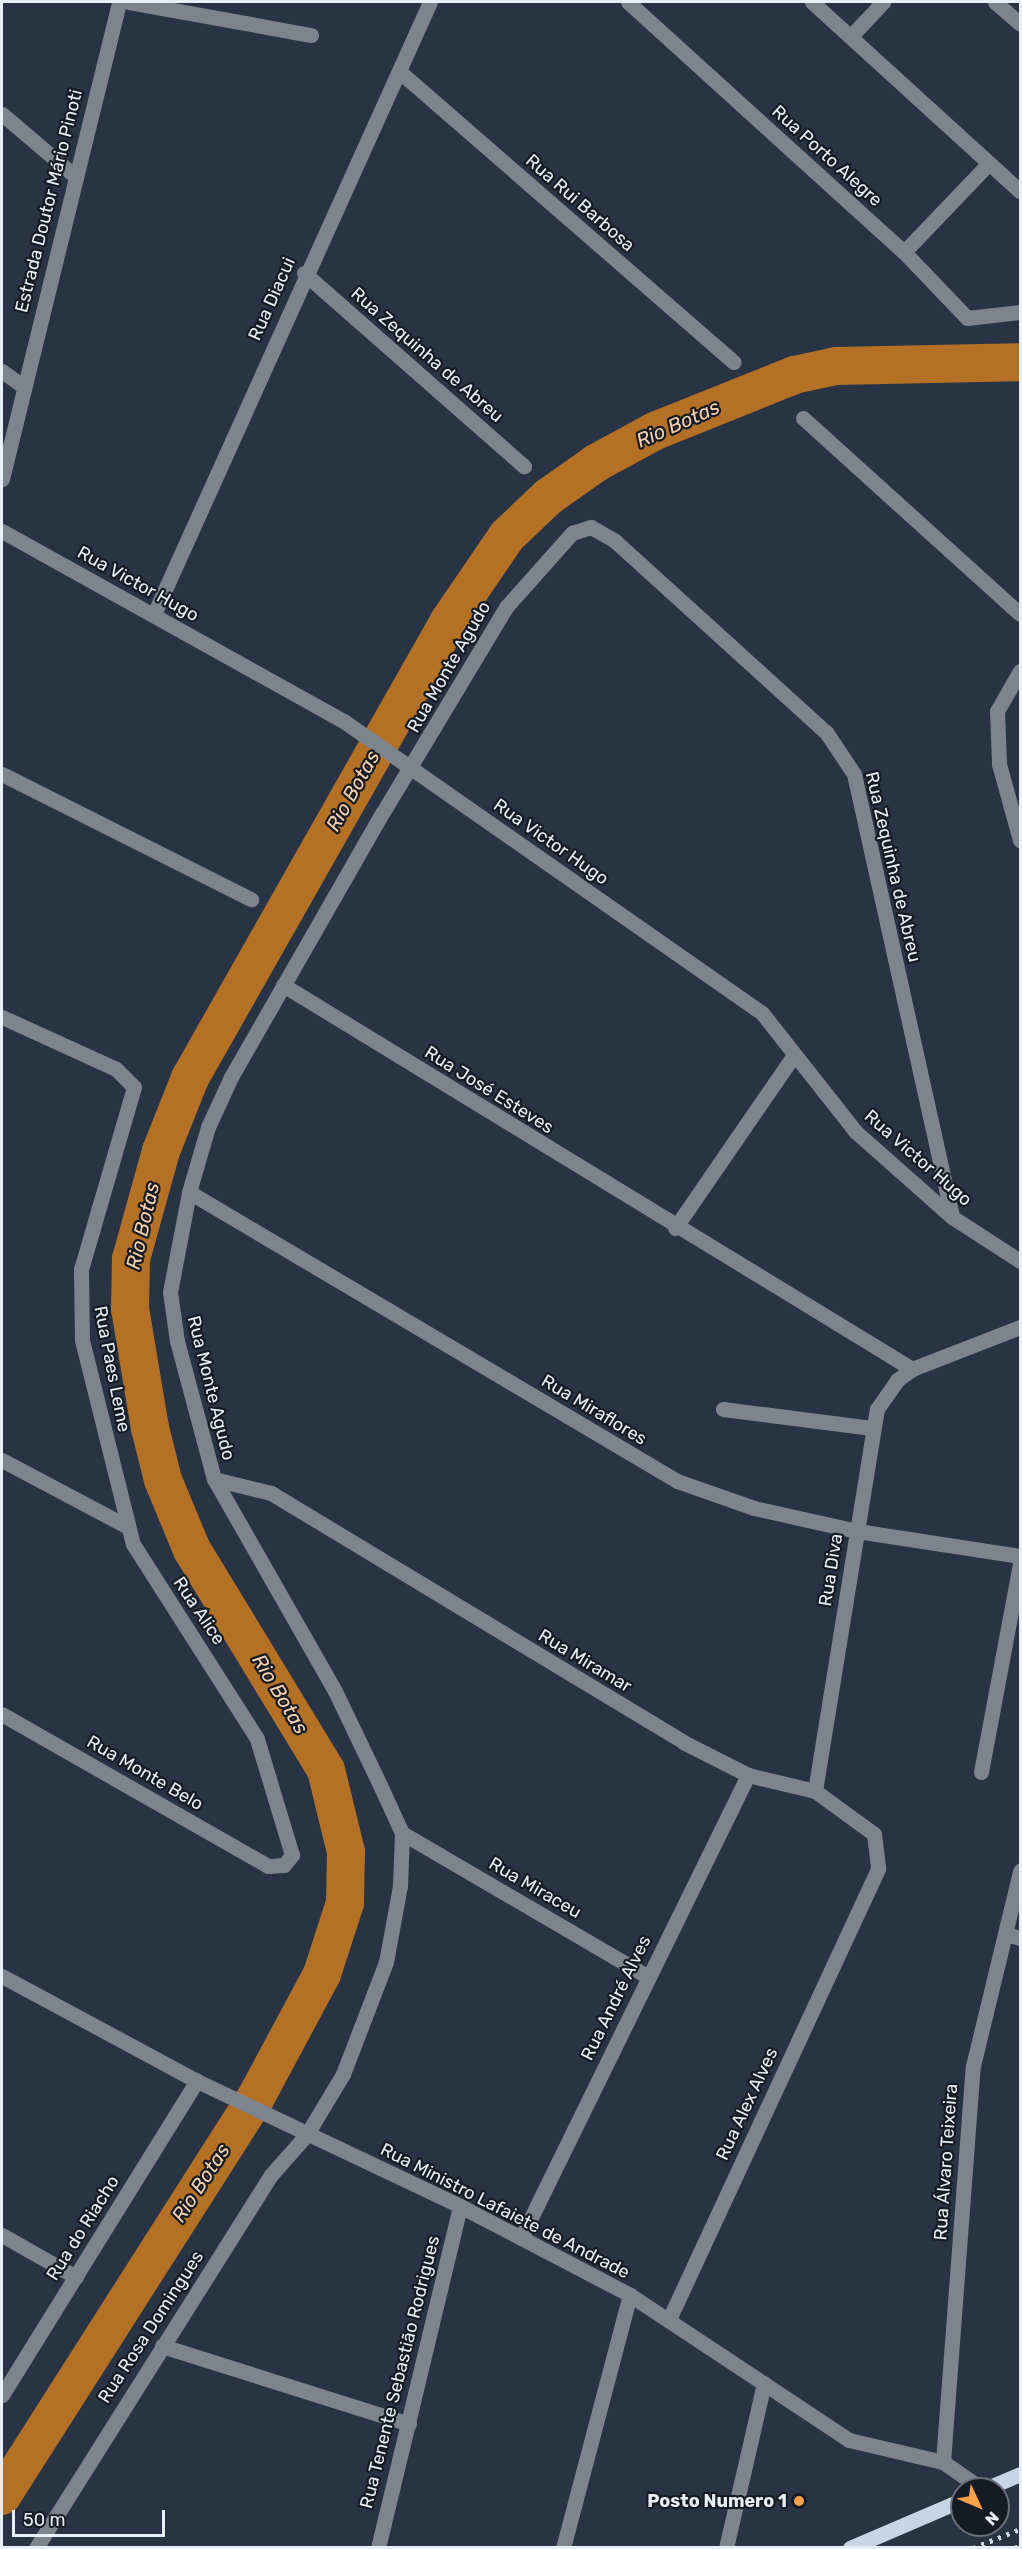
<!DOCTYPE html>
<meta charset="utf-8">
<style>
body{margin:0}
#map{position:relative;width:1022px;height:2549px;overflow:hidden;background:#283444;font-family:Rubik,sans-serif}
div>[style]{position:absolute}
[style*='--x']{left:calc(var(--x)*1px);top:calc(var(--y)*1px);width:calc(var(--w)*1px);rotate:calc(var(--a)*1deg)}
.river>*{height:38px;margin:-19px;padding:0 19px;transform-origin:19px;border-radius:19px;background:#b47126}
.minor>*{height:15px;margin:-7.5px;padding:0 7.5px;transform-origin:7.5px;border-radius:7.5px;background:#7e848d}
.major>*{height:15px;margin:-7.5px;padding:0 7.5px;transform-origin:7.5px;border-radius:7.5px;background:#c8d5e7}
.rail>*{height:4.5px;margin-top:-2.25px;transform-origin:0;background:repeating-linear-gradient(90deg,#d2dae5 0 3px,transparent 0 9px)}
.dots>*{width:16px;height:16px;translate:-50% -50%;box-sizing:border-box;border:3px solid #161b23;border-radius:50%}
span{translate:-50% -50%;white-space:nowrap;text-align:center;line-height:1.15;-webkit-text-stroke:4.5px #161b23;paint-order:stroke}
.street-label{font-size:18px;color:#e7eff9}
.poi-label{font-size:18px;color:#e7eff9;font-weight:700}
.right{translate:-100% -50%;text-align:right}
.water-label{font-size:20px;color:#f8d3b2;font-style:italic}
.frame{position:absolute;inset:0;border:3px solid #e7eff9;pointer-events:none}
.north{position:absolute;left:950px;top:2477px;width:60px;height:60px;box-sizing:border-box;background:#161b23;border:2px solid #6a7079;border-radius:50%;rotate:134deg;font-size:16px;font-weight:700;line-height:24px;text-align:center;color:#e7eff9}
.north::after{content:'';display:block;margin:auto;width:21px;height:27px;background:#f7a248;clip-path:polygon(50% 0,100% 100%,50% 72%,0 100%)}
.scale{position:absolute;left:12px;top:2510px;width:153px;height:27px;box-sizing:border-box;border:3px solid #e7eff9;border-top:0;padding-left:8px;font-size:18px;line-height:21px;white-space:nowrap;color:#e7eff9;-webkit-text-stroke:4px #161b23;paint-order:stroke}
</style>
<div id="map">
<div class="river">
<div style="--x:2;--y:2496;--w:471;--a:-57.5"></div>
<div style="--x:255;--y:2099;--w:142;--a:-61.8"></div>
<div style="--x:322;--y:1974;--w:75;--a:-72.1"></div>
<div style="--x:345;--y:1903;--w:51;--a:-88.9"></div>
<div style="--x:346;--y:1852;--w:84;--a:-103.7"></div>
<div style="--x:326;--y:1770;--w:258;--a:-121.3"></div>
<div style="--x:192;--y:1550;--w:76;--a:-112.5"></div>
<div style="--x:163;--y:1480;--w:54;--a:-104"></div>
<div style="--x:150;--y:1428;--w:121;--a:-99.5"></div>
<div style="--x:130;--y:1309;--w:50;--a:-88.9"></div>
<div style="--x:131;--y:1259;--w:112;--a:-74.5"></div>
<div style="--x:161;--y:1151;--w:79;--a:-68.3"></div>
<div style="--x:190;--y:1078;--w:525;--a:-60.46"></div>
<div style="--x:449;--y:621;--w:103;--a:-55.7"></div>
<div style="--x:507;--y:536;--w:57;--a:-43.6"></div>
<div style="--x:548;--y:497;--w:59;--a:-35.3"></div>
<div style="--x:596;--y:463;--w:67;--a:-28.5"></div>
<div style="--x:655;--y:431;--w:150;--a:-21.9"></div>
<div style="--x:794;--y:375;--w:43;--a:-12.1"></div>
<div style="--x:836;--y:366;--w:184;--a:-1.2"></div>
</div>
<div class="minor">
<div style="--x:129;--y:2;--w:185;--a:10.3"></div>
<div style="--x:628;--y:2;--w:372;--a:42.2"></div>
<div style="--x:904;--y:252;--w:91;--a:46.3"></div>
<div style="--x:967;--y:318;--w:53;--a:-6.5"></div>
<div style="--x:812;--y:2;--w:281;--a:42.3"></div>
<div style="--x:995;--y:2;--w:33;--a:41"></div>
<div style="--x:851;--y:36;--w:47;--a:-46.7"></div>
<div style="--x:400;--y:72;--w:442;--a:41"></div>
<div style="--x:2;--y:114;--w:97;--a:40.4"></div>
<div style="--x:904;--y:252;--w:123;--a:-46.3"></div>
<div style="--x:304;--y:273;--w:293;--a:41.3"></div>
<div style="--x:2;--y:371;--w:26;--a:36"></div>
<div style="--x:803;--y:418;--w:292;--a:42.1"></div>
<div style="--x:2;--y:479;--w:491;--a:-76.2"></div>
<div style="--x:2;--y:531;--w:393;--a:29.1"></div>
<div style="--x:345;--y:722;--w:508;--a:34.91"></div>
<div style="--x:762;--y:1013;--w:152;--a:51.7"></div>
<div style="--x:856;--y:1132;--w:128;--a:41.5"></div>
<div style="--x:952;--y:1217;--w:81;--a:32.9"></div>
<div style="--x:154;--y:614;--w:671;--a:-65.73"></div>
<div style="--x:1020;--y:671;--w:46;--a:119.9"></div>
<div style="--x:997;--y:711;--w:53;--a:87.8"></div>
<div style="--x:999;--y:764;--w:79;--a:74.6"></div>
<div style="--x:2;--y:774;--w:279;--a:26.7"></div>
<div style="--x:283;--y:985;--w:737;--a:31.4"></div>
<div style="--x:2;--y:1017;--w:125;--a:24.5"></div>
<div style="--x:116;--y:1069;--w:25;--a:45"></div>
<div style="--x:134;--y:1087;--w:190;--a:106.2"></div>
<div style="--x:81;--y:1269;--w:71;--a:89.2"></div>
<div style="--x:82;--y:1340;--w:210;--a:76"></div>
<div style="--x:133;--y:1544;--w:231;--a:57.5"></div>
<div style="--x:257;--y:1739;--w:121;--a:73.2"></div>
<div style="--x:292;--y:1855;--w:13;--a:129"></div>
<div style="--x:284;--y:1865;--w:16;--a:176"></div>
<div style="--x:268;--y:1866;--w:306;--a:-150.3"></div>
<div style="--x:189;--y:1192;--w:567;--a:30.63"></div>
<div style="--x:677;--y:1481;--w:82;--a:19.3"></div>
<div style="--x:754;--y:1508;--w:106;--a:12.6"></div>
<div style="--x:857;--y:1531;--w:165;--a:8.7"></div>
<div style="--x:675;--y:1228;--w:210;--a:-55.5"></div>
<div style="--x:723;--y:1409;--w:150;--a:7.3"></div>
<div style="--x:2;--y:1460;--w:140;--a:28"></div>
<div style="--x:214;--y:1479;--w:59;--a:13.8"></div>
<div style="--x:271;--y:1493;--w:481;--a:31.1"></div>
<div style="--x:683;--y:1742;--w:73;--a:26.9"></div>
<div style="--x:748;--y:1775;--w:69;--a:13.4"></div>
<div style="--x:815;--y:1791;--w:73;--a:36.1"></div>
<div style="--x:874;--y:1834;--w:35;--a:83"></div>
<div style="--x:878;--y:1869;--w:497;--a:114.9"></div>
<div style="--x:981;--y:1772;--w:213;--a:-79.4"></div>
<div style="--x:815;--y:1791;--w:387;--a:-80.8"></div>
<div style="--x:877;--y:1409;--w:35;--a:-55"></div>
<div style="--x:897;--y:1380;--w:19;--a:-36"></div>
<div style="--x:912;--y:1369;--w:116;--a:-21.3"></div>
<div style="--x:402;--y:1833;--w:285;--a:30.3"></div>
<div style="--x:1005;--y:1934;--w:16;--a:15"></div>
<div style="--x:2;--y:1976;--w:221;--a:28.3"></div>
<div style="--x:197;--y:2081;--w:291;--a:25.4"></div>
<div style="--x:460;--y:2206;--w:192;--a:27.6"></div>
<div style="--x:630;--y:2295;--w:263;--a:33.5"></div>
<div style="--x:849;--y:2440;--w:97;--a:13.2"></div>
<div style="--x:943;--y:2462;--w:47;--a:34.7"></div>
<div style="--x:2;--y:2235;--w:85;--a:29.6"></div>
<div style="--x:521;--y:2238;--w:516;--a:-63.88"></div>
<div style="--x:162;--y:2346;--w:259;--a:17.5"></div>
<div style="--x:2;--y:2395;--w:370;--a:-58.2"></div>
<div style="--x:943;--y:2462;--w:397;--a:-85.7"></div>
<div style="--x:973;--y:2066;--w:201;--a:-76.4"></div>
<div style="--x:36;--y:2548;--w:441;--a:-57.8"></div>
<div style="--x:271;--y:2175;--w:55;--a:-48.7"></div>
<div style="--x:307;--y:2134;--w:70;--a:-59"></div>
<div style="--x:343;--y:2074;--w:120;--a:-69"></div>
<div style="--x:386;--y:1962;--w:77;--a:-79.6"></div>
<div style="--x:400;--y:1886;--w:53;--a:-87.8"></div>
<div style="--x:402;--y:1833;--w:53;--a:-114.6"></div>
<div style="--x:380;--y:1785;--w:104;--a:-115.6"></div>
<div style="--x:335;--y:1691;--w:244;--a:-119.7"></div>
<div style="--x:214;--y:1479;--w:143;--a:-105"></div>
<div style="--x:177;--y:1341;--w:49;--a:-98.1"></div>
<div style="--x:170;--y:1292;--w:102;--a:-79.2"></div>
<div style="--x:189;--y:1192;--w:68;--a:-73.7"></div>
<div style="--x:208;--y:1127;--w:55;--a:-65.3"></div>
<div style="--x:231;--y:1077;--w:305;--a:-60.2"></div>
<div style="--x:383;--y:812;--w:240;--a:-59"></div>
<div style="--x:507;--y:606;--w:98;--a:-48.3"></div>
<div style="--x:572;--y:533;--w:20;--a:-18"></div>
<div style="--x:591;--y:527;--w:28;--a:30"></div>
<div style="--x:615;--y:541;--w:285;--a:42.2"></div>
<div style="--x:826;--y:732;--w:50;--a:56.3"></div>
<div style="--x:854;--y:774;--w:454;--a:77.5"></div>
<div style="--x:378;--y:2548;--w:352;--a:-76.5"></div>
<div style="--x:563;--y:2548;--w:262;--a:-75.2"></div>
<div style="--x:726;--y:2548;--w:169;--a:-77"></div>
</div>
<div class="major">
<div style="--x:985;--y:2489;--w:38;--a:-23"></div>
<div style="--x:850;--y:2548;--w:122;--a:-23.2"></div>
</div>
<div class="rail">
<div style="--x:973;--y:2548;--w:51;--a:-22"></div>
<div style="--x:1015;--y:2548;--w:6;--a:-31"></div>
</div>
<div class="dots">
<div style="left:799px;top:2501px;background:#f7a248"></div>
</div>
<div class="street-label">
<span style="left:827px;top:156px;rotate:42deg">Rua Porto Alegre</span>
<span style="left:49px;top:201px;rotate:-76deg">Estrada Doutor Mário Pinoti</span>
<span style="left:580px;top:203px;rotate:41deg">Rua Rui Barbosa</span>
<span style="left:272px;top:299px;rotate:-66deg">Rua Diacui</span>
<span style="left:427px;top:355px;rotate:41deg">Rua Zequinha de Abreu</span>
<span style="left:138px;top:584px;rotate:29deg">Rua Victor Hugo</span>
<span style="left:449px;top:667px;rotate:-60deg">Rua Monte Agudo</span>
<span style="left:551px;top:842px;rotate:35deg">Rua Victor Hugo</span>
<span style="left:893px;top:867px;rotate:77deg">Rua Zequinha de Abreu</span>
<span style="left:489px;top:1090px;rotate:32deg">Rua José Esteves</span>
<span style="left:918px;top:1158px;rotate:41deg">Rua Victor Hugo</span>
<span style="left:112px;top:1369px;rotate:79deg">Rua Paes Leme</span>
<span style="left:211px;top:1388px;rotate:76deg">Rua Monte Agudo</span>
<span style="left:594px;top:1410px;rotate:31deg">Rua Miraflores</span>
<span style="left:831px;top:1570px;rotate:-81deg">Rua Diva</span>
<span style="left:199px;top:1611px;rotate:56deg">Rua Alice</span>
<span style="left:585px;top:1661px;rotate:31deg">Rua Miramar</span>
<span style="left:145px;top:1773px;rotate:30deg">Rua Monte Belo</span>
<span style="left:535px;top:1888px;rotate:30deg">Rua Miraceu</span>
<span style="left:616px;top:1998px;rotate:-64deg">Rua André Alves</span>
<span style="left:747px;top:2104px;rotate:-65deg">Rua Alex Alves</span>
<span style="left:946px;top:2162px;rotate:-86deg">Rua Álvaro Teixeira</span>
<span style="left:505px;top:2211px;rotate:27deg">Rua Ministro Lafaiete de Andrade</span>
<span style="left:83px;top:2228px;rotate:-58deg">Rua do Riacho</span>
<span style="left:151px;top:2327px;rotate:-57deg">Rua Rosa Domingues</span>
<span style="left:400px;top:2372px;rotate:-76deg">Rua Tenente Sebastião Rodrigues</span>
</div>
<div class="poi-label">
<span class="right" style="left:787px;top:2501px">Posto Numero 1</span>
</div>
<div class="water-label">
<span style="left:678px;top:424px;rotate:-24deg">Rio Botas</span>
<span style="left:353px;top:791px;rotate:-61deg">Rio Botas</span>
<span style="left:143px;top:1226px;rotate:-77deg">Rio Botas</span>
<span style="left:280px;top:1694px;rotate:59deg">Rio Botas</span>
<span style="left:201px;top:2183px;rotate:-57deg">Rio Botas</span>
</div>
<div class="frame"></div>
<div class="north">N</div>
<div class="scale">50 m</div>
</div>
